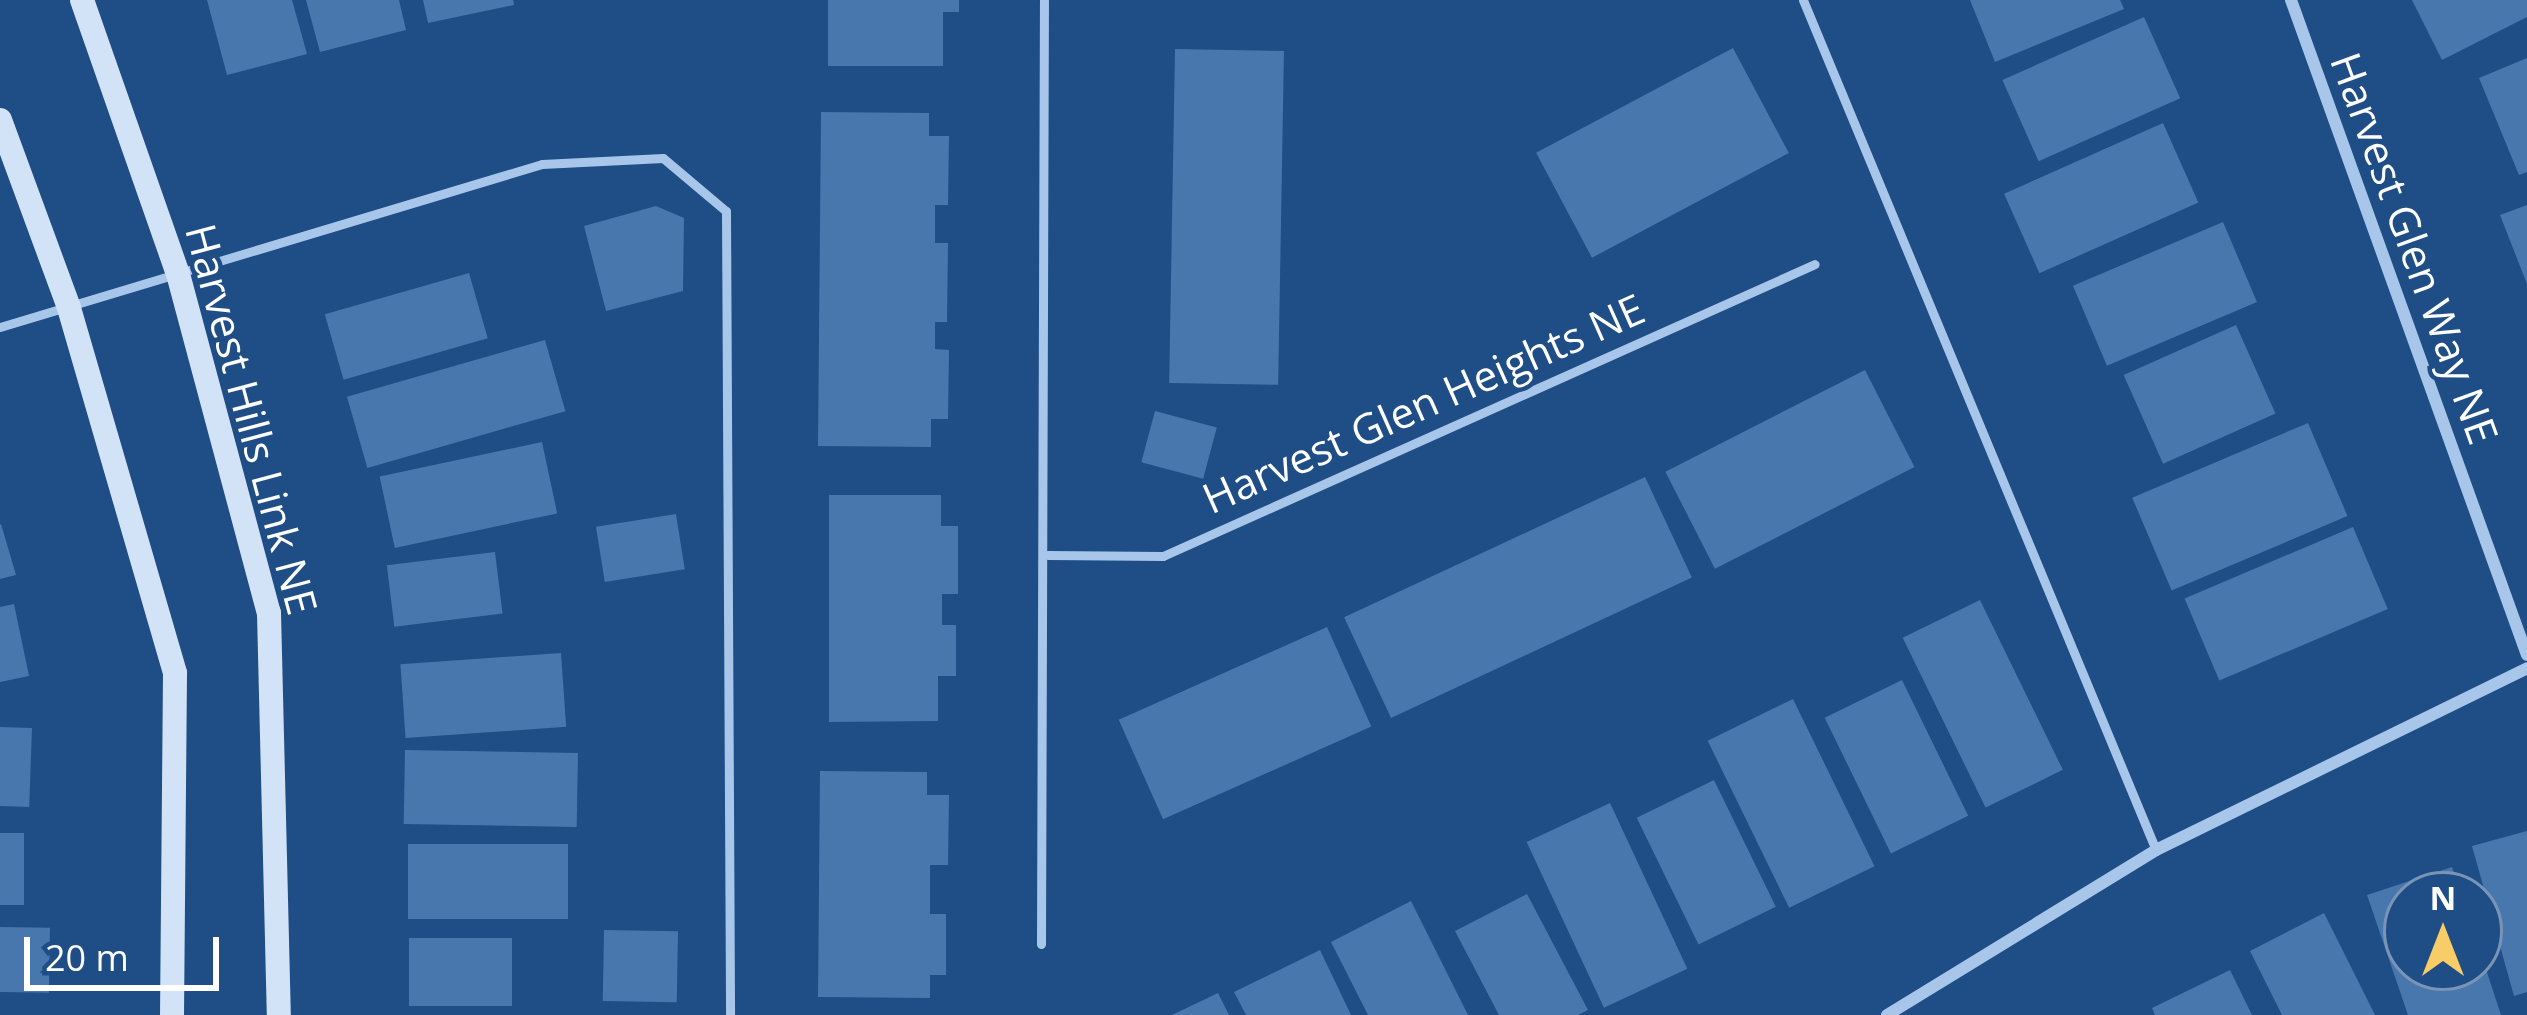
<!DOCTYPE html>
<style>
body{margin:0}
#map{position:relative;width:2527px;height:1015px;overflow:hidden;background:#1f4d85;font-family:"Open Sans",sans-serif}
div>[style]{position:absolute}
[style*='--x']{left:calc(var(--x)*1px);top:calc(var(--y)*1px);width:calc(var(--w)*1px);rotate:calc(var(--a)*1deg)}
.building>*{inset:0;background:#4777ad;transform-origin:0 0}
.lane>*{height:9px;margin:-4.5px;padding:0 4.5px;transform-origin:4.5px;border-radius:4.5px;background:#a7c6ea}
.street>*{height:12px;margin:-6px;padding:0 6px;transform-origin:6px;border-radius:6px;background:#a7c6ea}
.secondary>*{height:24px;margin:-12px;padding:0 12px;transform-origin:12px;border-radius:12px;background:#d2e3f8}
span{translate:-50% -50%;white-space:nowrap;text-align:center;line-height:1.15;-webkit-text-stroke:9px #1f4d85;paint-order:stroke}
.street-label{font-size:42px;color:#fff}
.north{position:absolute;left:2383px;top:871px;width:120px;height:120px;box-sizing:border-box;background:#1f4d85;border:3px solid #7994b6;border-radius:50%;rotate:0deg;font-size:33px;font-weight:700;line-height:48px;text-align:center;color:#fff}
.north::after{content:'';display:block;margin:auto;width:42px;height:54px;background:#f8cc67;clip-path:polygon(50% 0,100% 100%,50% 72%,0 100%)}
.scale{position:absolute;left:24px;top:937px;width:195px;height:54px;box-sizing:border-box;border:6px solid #fff;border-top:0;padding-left:15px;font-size:36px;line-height:42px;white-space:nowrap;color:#fff;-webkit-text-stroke:9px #1f4d85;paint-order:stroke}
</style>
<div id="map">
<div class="building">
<div style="clip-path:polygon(207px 0,292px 0,307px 54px,227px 75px)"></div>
<div style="clip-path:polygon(306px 0,399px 0,406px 30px,320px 52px)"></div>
<div style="clip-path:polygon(423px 0,513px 0,514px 5px,428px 23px)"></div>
<div style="clip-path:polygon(828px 0,959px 0,959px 12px,943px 12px,943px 66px,828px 66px)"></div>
<div style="clip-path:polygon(1970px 0,2120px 0,2124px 9px,1995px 62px)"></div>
<div style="clip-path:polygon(2412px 0,2527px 0,2527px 17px,2442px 60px)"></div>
<div style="left:2144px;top:17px;width:89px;height:155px;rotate:66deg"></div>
<div style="left:1733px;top:48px;width:119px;height:223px;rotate:62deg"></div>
<div style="left:1175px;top:49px;width:109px;height:334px;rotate:1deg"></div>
<div style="clip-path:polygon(2527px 58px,2527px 172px,2519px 175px,2479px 78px)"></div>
<div style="clip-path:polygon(821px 112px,929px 113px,929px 136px,949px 136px,948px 205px,935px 205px,935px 243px,948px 243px,947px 322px,935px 322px,935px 349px,949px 350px,948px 419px,931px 419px,931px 447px,818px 446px)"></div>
<div style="left:2163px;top:123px;width:87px;height:174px;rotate:66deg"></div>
<div style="clip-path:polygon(2527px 205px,2527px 284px,2500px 215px)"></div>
<div style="clip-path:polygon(656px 206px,684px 218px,683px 291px,606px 311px,584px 226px)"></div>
<div style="left:2223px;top:222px;width:87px;height:163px;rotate:67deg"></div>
<div style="left:469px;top:273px;width:68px;height:150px;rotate:74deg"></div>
<div style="left:2236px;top:325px;width:97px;height:123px;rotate:66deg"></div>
<div style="left:545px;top:340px;width:74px;height:206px;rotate:74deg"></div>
<div style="left:1865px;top:370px;width:109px;height:224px;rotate:63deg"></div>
<div style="left:1155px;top:411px;width:64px;height:53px;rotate:15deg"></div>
<div style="left:2308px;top:423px;width:101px;height:191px;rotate:67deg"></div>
<div style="left:542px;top:442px;width:73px;height:166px;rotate:78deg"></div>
<div style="left:1645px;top:477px;width:111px;height:332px;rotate:65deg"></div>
<div style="clip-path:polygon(829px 495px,941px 495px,941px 526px,958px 526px,958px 594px,942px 594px,942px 625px,956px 625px,956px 676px,938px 676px,938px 721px,829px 722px)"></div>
<div style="left:676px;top:514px;width:56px;height:81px;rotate:81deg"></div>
<div style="clip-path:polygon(1px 524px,16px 575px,0 579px,0 525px)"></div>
<div style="left:2353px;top:527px;width:89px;height:183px;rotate:67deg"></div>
<div style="left:495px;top:552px;width:62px;height:109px;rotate:83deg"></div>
<div style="left:1980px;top:600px;width:189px;height:86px;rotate:64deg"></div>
<div style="clip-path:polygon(14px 604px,29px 676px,0 682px,0 607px)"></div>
<div style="left:1327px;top:627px;width:109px;height:228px;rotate:66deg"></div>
<div style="left:561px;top:653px;width:74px;height:161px;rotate:86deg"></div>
<div style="left:1902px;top:680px;width:151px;height:86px;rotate:64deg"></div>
<div style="left:1793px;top:699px;width:186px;height:95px;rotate:64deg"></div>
<div style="left:0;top:727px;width:32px;height:79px;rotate:2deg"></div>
<div style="left:405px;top:750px;width:173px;height:74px;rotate:1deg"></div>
<div style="clip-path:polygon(820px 771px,927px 772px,927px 795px,949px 795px,948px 865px,930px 865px,930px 914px,946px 914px,946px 975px,930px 975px,930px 998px,818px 997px)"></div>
<div style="left:1714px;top:780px;width:141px;height:86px;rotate:64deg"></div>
<div style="left:1610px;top:803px;width:183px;height:92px;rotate:65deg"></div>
<div style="clip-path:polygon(2527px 831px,2527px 992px,2514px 996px,2472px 846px)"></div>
<div style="left:0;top:833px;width:24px;height:72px"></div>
<div style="left:568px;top:844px;width:75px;height:160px;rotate:90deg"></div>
<div style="clip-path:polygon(2452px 867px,2461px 895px,2407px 895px,2407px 967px,2479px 967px,2480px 951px,2501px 1015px,2408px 1015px,2367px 895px)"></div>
<div style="clip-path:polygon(1527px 894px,1588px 1010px,1578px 1015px,1499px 1015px,1455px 931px)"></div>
<div style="clip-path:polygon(1411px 901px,1468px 1015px,1368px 1015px,1331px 942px)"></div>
<div style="clip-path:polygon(2324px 913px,2375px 1015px,2282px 1015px,2250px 951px)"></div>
<div style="left:0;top:927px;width:50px;height:65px;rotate:1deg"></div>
<div style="left:604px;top:930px;width:74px;height:71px;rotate:1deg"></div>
<div style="left:409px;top:938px;width:103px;height:68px"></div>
<div style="clip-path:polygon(1320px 950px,1351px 1015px,1246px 1015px,1234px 992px)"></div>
<div style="clip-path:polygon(2230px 970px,2252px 1015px,2155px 1015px,2152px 1008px)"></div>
<div style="clip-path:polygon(1218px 993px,1229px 1015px,1172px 1015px)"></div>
</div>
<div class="lane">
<div style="--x:1803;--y:0;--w:920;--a:67.45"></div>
<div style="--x:0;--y:327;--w:566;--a:-16.74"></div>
<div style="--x:542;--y:164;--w:121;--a:-2.8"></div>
<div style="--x:663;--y:158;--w:82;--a:40.1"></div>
<div style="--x:726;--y:211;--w:804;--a:89.71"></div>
<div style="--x:1048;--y:555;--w:115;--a:0.5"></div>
<div style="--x:1163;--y:556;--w:714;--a:-24.13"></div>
<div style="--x:1041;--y:944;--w:944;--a:-89.82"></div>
</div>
<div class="street">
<div style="--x:2291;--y:0;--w:696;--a:70.19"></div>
<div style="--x:1887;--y:1015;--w:316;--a:-31.5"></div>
<div style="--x:2156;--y:850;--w:413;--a:-26.1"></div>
</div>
<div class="secondary">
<div style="--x:82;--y:0;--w:290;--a:70.7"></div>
<div style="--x:178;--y:274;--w:351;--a:75"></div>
<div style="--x:269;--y:613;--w:402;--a:88.6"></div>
<div style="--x:0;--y:120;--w:200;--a:69.8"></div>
<div style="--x:69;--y:308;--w:380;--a:73.8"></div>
<div style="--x:175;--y:673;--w:342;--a:90.5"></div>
</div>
<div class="street-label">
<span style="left:2415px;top:248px;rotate:70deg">Harvest Glen Way NE</span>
<span style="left:1423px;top:403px;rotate:-24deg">Harvest Glen Heights NE</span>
<span style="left:252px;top:419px;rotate:75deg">Harvest Hills Link NE</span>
</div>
<div class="north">N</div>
<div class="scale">20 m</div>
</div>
